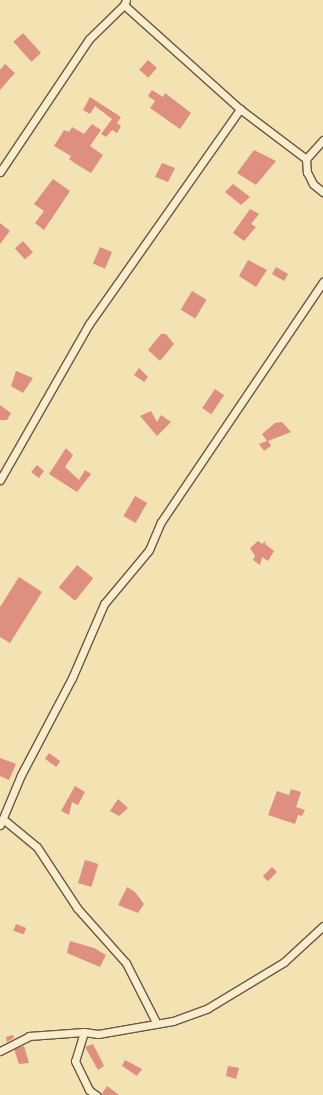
<!DOCTYPE html>
<style>
body{margin:0}
#map{position:relative;width:323px;height:1095px;overflow:hidden;background:#f4e3b2;font-family:"Libre Bodoni",serif}
div>[style]{position:absolute}
[style*='--x']{left:calc(var(--x)*1px);top:calc(var(--y)*1px);width:calc(var(--w)*1px);rotate:calc(var(--a)*1deg)}
.building>*{inset:0;background:#de8f80;transform-origin:0 0}
.roads{filter:drop-shadow(1px 0 #705642) drop-shadow(-1px 0 #705642) drop-shadow(0 1px #705642) drop-shadow(0 -1px #705642)}
.minor>*{height:7px;margin:-3.5px;padding:0 3.5px;transform-origin:3.5px;border-radius:3.5px;background:#f8edcd}
span{translate:-50% -50%;white-space:nowrap;text-align:center;line-height:1.15;-webkit-text-stroke:3.5px #f8edcd;paint-order:stroke}
</style>
<div id="map">
<div class="building">
<div style="left:23px;top:33px;width:27px;height:13px;rotate:48deg"></div>
<div style="left:148px;top:60px;width:12px;height:13px;rotate:42deg"></div>
<div style="clip-path:polygon(5px 64px,15px 73px,0 90px,0 70px)"></div>
<div style="clip-path:polygon(152px 90px,163px 97px,165px 93px,191px 113px,180px 129px,150px 108px,155px 101px,148px 96px)"></div>
<div style="clip-path:polygon(90px 97px,121px 117px,117px 123px,121px 126px,117px 133px,112px 130px,106px 137px,101px 134px,112px 119px,95px 106px,90px 114px,83px 110px)"></div>
<div style="clip-path:polygon(92px 124px,101px 130px,90px 146px,103px 155px,91px 173px,76px 164px,69px 159px,71px 156px,54px 146px,64px 130px,69px 132px,72px 127px,84px 134px)"></div>
<div style="clip-path:polygon(254px 150px,276px 161px,256px 185px,237px 173px)"></div>
<div style="clip-path:polygon(162px 163px,175px 168px,168px 182px,155px 177px)"></div>
<div style="clip-path:polygon(53px 179px,70px 191px,44px 230px,35px 223px,44px 211px,34px 204px)"></div>
<div style="clip-path:polygon(233px 184px,250px 197px,241px 205px,225px 192px)"></div>
<div style="clip-path:polygon(250px 209px,259px 214px,251px 224px,256px 227px,244px 241px,233px 233px)"></div>
<div style="clip-path:polygon(0 223px,10px 231px,0 244px)"></div>
<div style="left:23px;top:241px;width:15px;height:11px;rotate:48deg"></div>
<div style="left:100px;top:247px;width:13px;height:18px;rotate:23deg"></div>
<div style="clip-path:polygon(248px 260px,267px 270px,256px 287px,239px 276px)"></div>
<div style="left:276px;top:267px;width:14px;height:8px;rotate:30deg"></div>
<div style="left:192px;top:291px;width:17px;height:22px;rotate:31deg"></div>
<div style="clip-path:polygon(161px 334px,166px 334px,174px 344px,160px 361px,148px 350px)"></div>
<div style="clip-path:polygon(139px 368px,148px 377px,144px 382px,134px 375px)"></div>
<div style="clip-path:polygon(16px 371px,33px 378px,23px 393px,11px 386px)"></div>
<div style="left:215px;top:389px;width:11px;height:23px;rotate:34deg"></div>
<div style="clip-path:polygon(0 405px,11px 413px,7px 420px,0 420px)"></div>
<div style="clip-path:polygon(151px 411px,157px 422px,161px 415px,171px 422px,157px 436px,140px 416px)"></div>
<div style="clip-path:polygon(282px 422px,291px 432px,268px 441px,271px 446px,264px 451px,259px 444px,267px 441px,262px 434px,275px 423px)"></div>
<div style="clip-path:polygon(66px 448px,73px 455px,65px 467px,79px 480px,85px 470px,91px 474px,77px 492px,49px 474px)"></div>
<div style="clip-path:polygon(37px 465px,44px 471px,39px 478px,31px 472px)"></div>
<div style="left:135px;top:496px;width:14px;height:23px;rotate:30deg"></div>
<div style="clip-path:polygon(258px 541px,262px 544px,266px 541px,265px 544px,274px 551px,268px 561px,262px 557px,260px 565px,253px 560px,255px 556px,250px 548px)"></div>
<div style="left:77px;top:565px;width:21px;height:29px;rotate:39deg"></div>
<div style="clip-path:polygon(19px 577px,42px 592px,10px 643px,0 637px,0 607px)"></div>
<div style="left:49px;top:753px;width:14px;height:7px;rotate:36deg"></div>
<div style="clip-path:polygon(0 758px,16px 764px,9px 780px,0 776px)"></div>
<div style="clip-path:polygon(75px 786px,85px 792px,78px 805px,72px 802px,69px 815px,61px 811px)"></div>
<div style="clip-path:polygon(291px 789px,301px 792px,296px 807px,305px 810px,302px 816px,298px 815px,295px 824px,268px 815px,277px 791px,289px 795px)"></div>
<div style="clip-path:polygon(118px 799px,128px 808px,119px 816px,110px 811px)"></div>
<div style="left:85px;top:860px;width:14px;height:24px;rotate:17deg"></div>
<div style="left:272px;top:867px;width:7px;height:13px;rotate:45deg"></div>
<div style="clip-path:polygon(127px 887px,135px 892px,144px 904px,138px 913px,118px 905px)"></div>
<div style="left:16px;top:924px;width:11px;height:7px;rotate:22deg"></div>
<div style="clip-path:polygon(70px 941px,94px 948px,106px 955px,100px 967px,67px 953px)"></div>
<div style="clip-path:polygon(13px 1035px,14px 1038px,7px 1042px,6px 1037px)"></div>
<div style="clip-path:polygon(93px 1044px,104px 1066px,98px 1070px,85px 1047px)"></div>
<div style="clip-path:polygon(24px 1046px,29px 1063px,19px 1064px,14px 1049px)"></div>
<div style="clip-path:polygon(125px 1060px,142px 1069px,137px 1076px,122px 1066px)"></div>
<div style="clip-path:polygon(228px 1066px,239px 1068px,236px 1079px,226px 1076px)"></div>
<div style="clip-path:polygon(107px 1086px,119px 1095px,101px 1095px)"></div>
</div>
<div class="roads">
<div class="minor">
<div style="--x:124;--y:5;--w:156;--a:41.9"></div>
<div style="--x:240;--y:109;--w:83;--a:37.1"></div>
<div style="--x:323;--y:140;--w:25;--a:132"></div>
<div style="--x:306;--y:159;--w:13;--a:86"></div>
<div style="--x:307;--y:172;--w:13;--a:63"></div>
<div style="--x:313;--y:184;--w:13;--a:39"></div>
<div style="--x:0;--y:172;--w:160;--a:-56.2"></div>
<div style="--x:89;--y:39;--w:49;--a:-44.2"></div>
<div style="--x:124;--y:5;--w:5;--a:-68"></div>
<div style="--x:0;--y:480;--w:180;--a:-60.3"></div>
<div style="--x:89;--y:324;--w:263;--a:-54.9"></div>
<div style="--x:3;--y:819;--w:44;--a:39.5"></div>
<div style="--x:37;--y:847;--w:73;--a:56.7"></div>
<div style="--x:77;--y:908;--w:74;--a:48.3"></div>
<div style="--x:126;--y:963;--w:68;--a:63.1"></div>
<div style="--x:0;--y:825;--w:54;--a:-67.2"></div>
<div style="--x:21;--y:775;--w:110;--a:-62.3"></div>
<div style="--x:72;--y:678;--w:81;--a:-66.6"></div>
<div style="--x:104;--y:604;--w:70;--a:-50.2"></div>
<div style="--x:149;--y:550;--w:30;--a:-67"></div>
<div style="--x:161;--y:522;--w:290;--a:-56"></div>
<div style="--x:84;--y:1032;--w:14;--a:8"></div>
<div style="--x:98;--y:1034;--w:76;--a:-9.8"></div>
<div style="--x:173;--y:1021;--w:37;--a:-20"></div>
<div style="--x:208;--y:1008;--w:89;--a:-31.2"></div>
<div style="--x:284;--y:962;--w:53;--a:-42.7"></div>
<div style="--x:0;--y:1051;--w:33;--a:-27"></div>
<div style="--x:29;--y:1036;--w:55;--a:-4.2"></div>
<div style="--x:84;--y:1032;--w:30;--a:107"></div>
<div style="--x:75;--y:1061;--w:32;--a:64"></div>
<div style="--x:89;--y:1090;--w:9;--a:36"></div>
</div>
</div>
</div>
